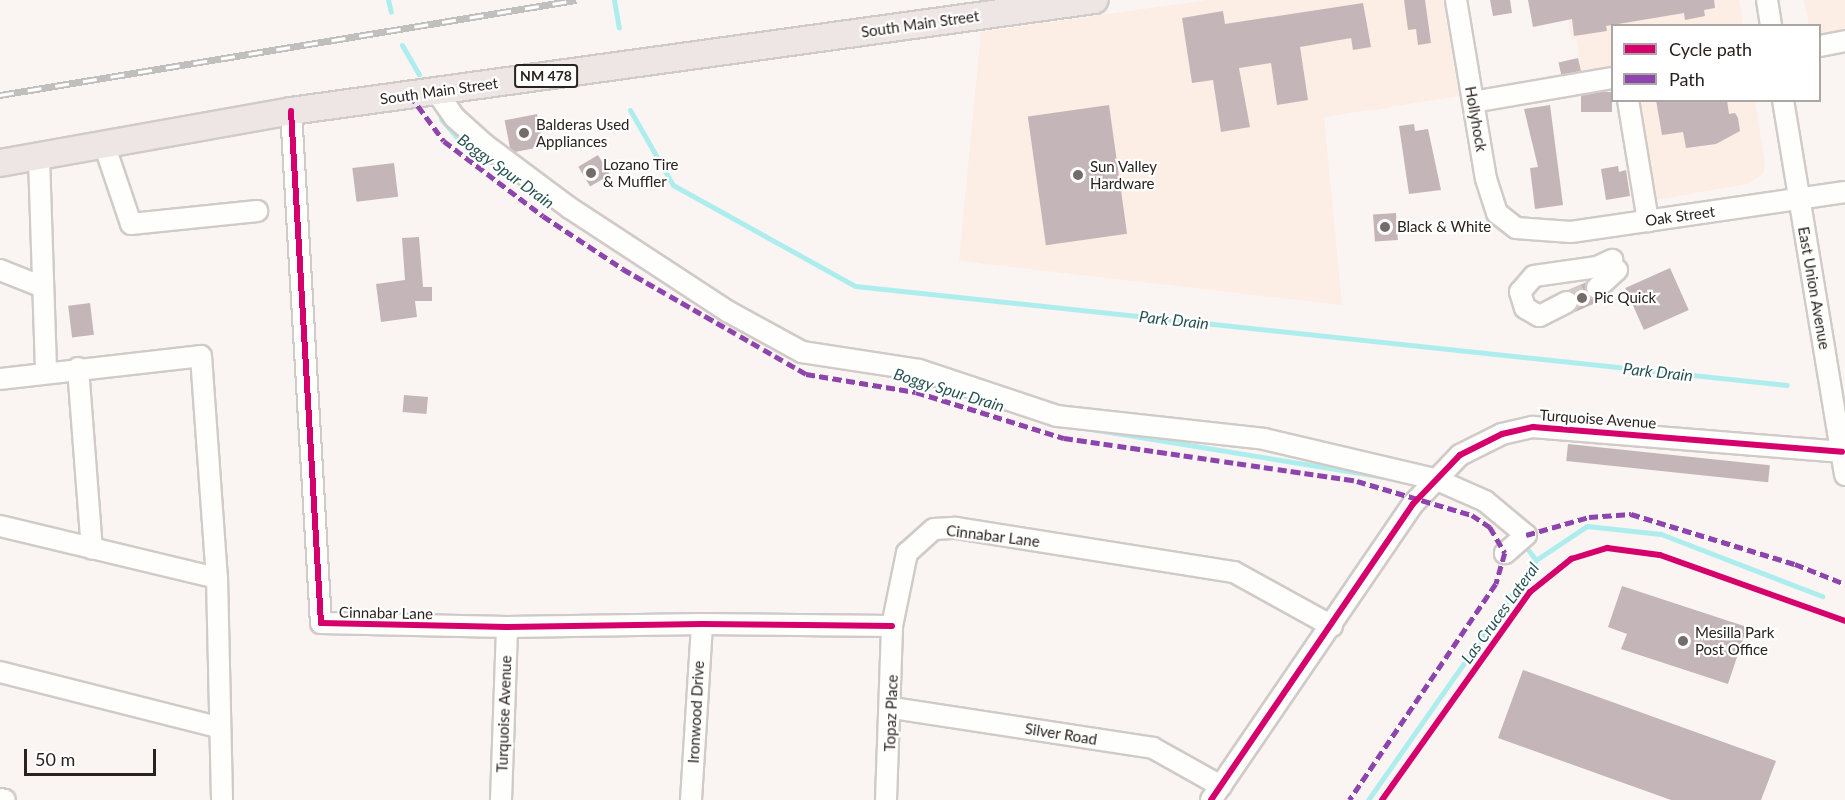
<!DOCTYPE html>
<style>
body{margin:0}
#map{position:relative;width:1845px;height:800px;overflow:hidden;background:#faf5f3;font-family:Lato,sans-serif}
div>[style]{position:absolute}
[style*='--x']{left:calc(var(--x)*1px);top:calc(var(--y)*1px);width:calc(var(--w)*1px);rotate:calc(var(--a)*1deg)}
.commercial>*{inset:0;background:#fcede5}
.industrial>*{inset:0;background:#fceee5}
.stream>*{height:5px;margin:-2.5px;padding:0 2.5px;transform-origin:2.5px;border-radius:2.5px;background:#adeded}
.building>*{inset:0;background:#c4b5b8;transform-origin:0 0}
.minor-tunnel>*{height:20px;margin-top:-10px;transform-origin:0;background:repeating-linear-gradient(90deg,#d0cbc8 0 20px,transparent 0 30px)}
.roads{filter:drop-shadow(2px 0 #d1cbc8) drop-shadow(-2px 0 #d1cbc8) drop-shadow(0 2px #d1cbc8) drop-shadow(0 -2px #d1cbc8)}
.minor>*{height:20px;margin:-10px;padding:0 10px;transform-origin:10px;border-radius:10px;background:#fefefd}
.major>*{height:26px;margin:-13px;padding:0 13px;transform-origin:13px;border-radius:13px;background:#eee6e5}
.rail>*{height:7px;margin-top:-3.5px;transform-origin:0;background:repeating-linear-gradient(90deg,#fff 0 14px,#c0bfbe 0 28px);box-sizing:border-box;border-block:2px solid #c0bfbe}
.quiet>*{height:4.5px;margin-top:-2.25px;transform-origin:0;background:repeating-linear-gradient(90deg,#8e44ad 0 9px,transparent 0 13.5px)}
.cycleway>*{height:6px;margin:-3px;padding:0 3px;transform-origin:3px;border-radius:3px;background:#d6006c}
.dots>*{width:16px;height:16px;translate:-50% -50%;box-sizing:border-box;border:3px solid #fff;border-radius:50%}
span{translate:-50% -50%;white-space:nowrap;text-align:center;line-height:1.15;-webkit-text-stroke:4.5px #fff;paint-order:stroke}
.shield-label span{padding:2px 4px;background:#fff;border:2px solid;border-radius:4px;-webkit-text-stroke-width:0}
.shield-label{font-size:14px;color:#2a221d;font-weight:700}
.street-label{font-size:15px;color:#2a221d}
.poi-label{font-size:15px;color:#2a221d}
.left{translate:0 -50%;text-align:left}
.water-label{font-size:16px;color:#275252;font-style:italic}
.legend{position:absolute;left:1611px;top:24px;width:210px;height:78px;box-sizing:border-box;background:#fff;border:2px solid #aaa7a5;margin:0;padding:8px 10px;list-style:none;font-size:18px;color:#2a221d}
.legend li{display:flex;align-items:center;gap:12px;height:30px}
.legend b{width:30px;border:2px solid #aaa7a5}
.scale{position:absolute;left:24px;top:749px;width:132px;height:27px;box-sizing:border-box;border:3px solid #2a221d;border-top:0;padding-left:8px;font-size:18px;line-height:21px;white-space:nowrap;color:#2a221d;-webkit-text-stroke:4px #fff;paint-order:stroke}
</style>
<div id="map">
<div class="commercial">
<div style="clip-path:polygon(1207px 0,1443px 0,1459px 96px,1324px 117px,1342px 305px,959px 261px,981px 32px)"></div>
<div style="clip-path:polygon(1565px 0,1739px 0,1743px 25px,1612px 26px,1612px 83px,1583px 87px,1577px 39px,1571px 40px)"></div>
<div style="clip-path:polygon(1804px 0,1845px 0,1845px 32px,1820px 36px,1820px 26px,1809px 25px)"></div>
<div style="clip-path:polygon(1639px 101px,1755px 101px,1765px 163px,1763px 174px,1747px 184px,1655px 200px)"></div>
</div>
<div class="industrial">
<div style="clip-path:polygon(1388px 84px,1392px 107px,1372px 111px,1364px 88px)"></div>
</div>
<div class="stream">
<div style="--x:388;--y:0;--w:12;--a:76"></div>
<div style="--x:614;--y:0;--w:28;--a:80"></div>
<div style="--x:402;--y:45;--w:34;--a:60"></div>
<div style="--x:630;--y:110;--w:86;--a:60.2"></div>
<div style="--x:673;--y:185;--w:208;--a:29"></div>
<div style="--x:855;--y:286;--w:937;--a:6.06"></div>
<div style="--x:441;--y:119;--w:29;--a:49"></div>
<div style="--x:460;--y:141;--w:60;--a:34.2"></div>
<div style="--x:631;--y:259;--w:32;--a:34"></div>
<div style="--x:1091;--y:429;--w:296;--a:9.3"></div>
<div style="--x:1529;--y:551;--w:11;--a:52"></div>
<div style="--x:1368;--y:800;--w:293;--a:-55"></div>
<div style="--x:1536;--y:560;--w:61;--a:-33.7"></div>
<div style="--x:1587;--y:526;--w:74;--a:6.2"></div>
<div style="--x:1661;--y:534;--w:173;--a:21.1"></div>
</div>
<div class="building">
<div style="clip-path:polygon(1404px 0,1425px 0,1431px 43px,1418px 45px,1416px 29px,1408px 30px)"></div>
<div style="clip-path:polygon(1490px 0,1510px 0,1512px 13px,1493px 16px)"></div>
<div style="clip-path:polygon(1528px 0,1714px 0,1715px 8px,1704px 10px,1705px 16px,1685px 20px,1684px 13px,1606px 26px,1607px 31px,1574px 36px,1572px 19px,1533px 27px)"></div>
<div style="clip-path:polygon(1363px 3px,1371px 47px,1353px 50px,1351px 38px,1300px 47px,1308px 100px,1277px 105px,1271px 63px,1239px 68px,1250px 127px,1221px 132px,1213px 80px,1192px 83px,1182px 18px,1223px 11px,1225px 24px)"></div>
<div style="left:1578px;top:58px;width:13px;height:20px;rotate:77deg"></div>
<div style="left:1612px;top:92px;width:20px;height:31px;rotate:90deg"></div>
<div style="clip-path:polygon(1656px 100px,1727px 100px,1729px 114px,1735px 113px,1738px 118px,1740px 131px,1716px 144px,1686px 148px,1683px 132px,1662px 135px)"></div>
<div style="left:1109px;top:105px;width:130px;height:82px;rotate:82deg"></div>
<div style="clip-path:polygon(1550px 105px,1563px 205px,1535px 209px,1530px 168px,1538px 167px,1524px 109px)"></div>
<div style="left:537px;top:114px;width:33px;height:33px;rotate:79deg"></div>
<div style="clip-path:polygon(1414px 124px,1415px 131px,1428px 129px,1441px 190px,1409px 194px,1399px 126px)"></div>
<div style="left:598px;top:155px;width:23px;height:23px;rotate:59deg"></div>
<div style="left:394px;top:163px;width:34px;height:42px;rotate:83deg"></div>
<div style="clip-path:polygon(1618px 166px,1619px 172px,1626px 170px,1630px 196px,1606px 200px,1601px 169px)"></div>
<div style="left:1396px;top:213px;width:27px;height:23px;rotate:86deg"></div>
<div style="clip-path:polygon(419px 237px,423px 287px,432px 287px,432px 301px,415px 301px,417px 317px,381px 322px,376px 284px,405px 280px,402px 238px)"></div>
<div style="left:1670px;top:268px;width:46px;height:49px;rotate:66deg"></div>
<div style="clip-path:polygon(1587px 282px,1588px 296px,1600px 301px,1575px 312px,1578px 297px,1568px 290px)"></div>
<div style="left:90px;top:303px;width:32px;height:22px;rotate:83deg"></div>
<div style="left:404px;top:395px;width:24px;height:17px;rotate:5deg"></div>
<div style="left:1568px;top:444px;width:203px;height:17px;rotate:6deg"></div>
<div style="clip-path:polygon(1622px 586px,1747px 627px,1728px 684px,1621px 649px,1627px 634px,1608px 627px)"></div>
<div style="clip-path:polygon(1523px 670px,1776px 761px,1761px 800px,1671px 800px,1498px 738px)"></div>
</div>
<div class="minor-tunnel">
<div style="--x:1567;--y:302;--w:33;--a:-25"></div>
</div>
<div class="roads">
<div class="minor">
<div style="--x:1456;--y:0;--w:181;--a:80.5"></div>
<div style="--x:1486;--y:179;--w:36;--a:72"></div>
<div style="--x:1497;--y:213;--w:24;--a:38"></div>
<div style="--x:1516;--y:228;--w:55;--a:4.2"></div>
<div style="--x:1571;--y:232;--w:277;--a:-8.3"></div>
<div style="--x:1767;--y:0;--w:26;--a:81"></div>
<div style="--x:1820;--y:46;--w:25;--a:-11"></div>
<div style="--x:436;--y:91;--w:32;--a:55"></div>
<div style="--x:454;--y:117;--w:40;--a:42"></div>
<div style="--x:484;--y:144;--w:107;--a:36.7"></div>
<div style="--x:570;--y:208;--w:190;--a:33.2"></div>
<div style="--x:729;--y:312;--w:83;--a:28.7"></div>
<div style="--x:802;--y:352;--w:118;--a:8.7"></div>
<div style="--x:919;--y:370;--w:145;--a:18.4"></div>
<div style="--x:1057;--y:416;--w:208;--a:6.3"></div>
<div style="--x:1264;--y:439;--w:176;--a:13.2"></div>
<div style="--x:1435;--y:479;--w:55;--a:23.7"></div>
<div style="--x:1485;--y:501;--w:53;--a:39.7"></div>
<div style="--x:1526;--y:535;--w:28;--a:139"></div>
<div style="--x:1628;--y:100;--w:123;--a:80.6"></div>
<div style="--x:1783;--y:100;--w:380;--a:80.6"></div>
<div style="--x:1473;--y:102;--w:141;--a:-9.8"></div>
<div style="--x:291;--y:111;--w:513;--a:86.65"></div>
<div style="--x:321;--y:623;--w:186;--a:1.2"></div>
<div style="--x:507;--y:627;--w:195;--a:-0.9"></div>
<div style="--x:702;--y:624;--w:190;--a:0.6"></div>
<div style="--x:105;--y:147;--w:81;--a:71.3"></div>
<div style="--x:131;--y:224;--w:127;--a:-5.9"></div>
<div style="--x:39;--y:158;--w:215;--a:88.1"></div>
<div style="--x:0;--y:270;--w:46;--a:21.6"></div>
<div style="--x:1597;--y:288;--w:27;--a:-42"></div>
<div style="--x:1567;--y:302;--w:31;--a:153"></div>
<div style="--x:1539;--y:316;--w:16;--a:-150"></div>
<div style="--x:1525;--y:308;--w:17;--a:-107"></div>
<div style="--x:1520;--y:292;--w:21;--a:-49"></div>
<div style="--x:1534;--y:276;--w:64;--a:-8.1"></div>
<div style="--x:1597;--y:267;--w:17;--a:-25"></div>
<div style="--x:78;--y:368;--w:181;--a:85.6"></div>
<div style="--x:0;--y:379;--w:202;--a:-6.5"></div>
<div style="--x:201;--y:356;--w:223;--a:85.9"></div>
<div style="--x:217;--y:578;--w:222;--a:88.7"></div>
<div style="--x:0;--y:526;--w:223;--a:13.5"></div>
<div style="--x:0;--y:672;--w:225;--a:14.2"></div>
<div style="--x:892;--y:708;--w:264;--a:8.7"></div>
<div style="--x:1153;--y:748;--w:78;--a:29.2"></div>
<div style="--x:0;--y:799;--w:5;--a:11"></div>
<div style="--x:501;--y:800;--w:173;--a:-88"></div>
<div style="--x:691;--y:800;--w:176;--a:-86.4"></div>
<div style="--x:886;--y:800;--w:174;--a:-88"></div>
<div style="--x:892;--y:626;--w:75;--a:-78.4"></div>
<div style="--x:907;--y:553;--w:36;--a:-42"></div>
<div style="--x:934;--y:529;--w:22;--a:-3"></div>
<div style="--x:956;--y:528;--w:281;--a:9"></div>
<div style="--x:1234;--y:572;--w:112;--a:28.9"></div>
<div style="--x:1211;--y:800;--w:358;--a:-55.7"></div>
<div style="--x:1413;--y:504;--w:68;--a:-46.2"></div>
<div style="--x:1460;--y:455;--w:47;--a:-26.6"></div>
<div style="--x:1502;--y:434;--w:32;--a:-13"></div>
<div style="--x:1533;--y:427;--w:310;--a:4.6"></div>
</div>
<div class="major">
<div style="--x:0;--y:163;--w:296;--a:-10.1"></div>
<div style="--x:291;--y:111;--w:811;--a:-7.87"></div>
</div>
</div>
<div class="rail">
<div style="--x:0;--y:95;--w:584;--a:-9.37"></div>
</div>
<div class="quiet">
<div style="--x:410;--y:95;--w:57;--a:53.5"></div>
<div style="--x:444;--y:141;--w:124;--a:37.1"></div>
<div style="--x:543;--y:216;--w:96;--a:33.5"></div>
<div style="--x:623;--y:269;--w:211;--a:29.8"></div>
<div style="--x:806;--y:374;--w:111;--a:9.3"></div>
<div style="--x:916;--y:392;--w:155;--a:17.3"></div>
<div style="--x:1064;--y:438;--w:296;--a:8.3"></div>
<div style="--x:1357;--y:481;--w:120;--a:16.5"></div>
<div style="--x:1472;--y:515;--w:22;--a:34"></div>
<div style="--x:1490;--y:527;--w:30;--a:60"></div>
<div style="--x:1505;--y:553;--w:32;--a:106"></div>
<div style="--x:1496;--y:584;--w:261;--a:124.1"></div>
<div style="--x:1526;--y:535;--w:66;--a:-15.9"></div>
<div style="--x:1589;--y:517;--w:42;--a:-4.1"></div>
<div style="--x:1631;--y:514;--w:171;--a:17"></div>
<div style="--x:1795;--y:564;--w:54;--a:21.8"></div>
</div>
<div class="cycleway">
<div style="--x:291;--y:111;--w:513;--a:86.65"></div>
<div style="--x:321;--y:623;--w:186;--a:1.2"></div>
<div style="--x:507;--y:627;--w:195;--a:-0.9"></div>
<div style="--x:702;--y:624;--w:190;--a:0.6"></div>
<div style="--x:1211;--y:800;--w:358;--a:-55.7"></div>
<div style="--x:1413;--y:504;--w:68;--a:-46.2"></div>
<div style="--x:1460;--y:455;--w:47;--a:-26.6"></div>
<div style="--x:1502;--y:434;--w:32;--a:-13"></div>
<div style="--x:1533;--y:427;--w:310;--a:4.6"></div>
<div style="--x:1382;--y:800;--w:255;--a:-54.6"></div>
<div style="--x:1530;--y:592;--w:53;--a:-38.8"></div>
<div style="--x:1571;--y:559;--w:38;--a:-17"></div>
<div style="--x:1607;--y:548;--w:53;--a:7.5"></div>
<div style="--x:1660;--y:555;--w:196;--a:19.6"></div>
</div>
<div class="dots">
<div style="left:524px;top:133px;background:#736c68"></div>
<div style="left:591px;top:173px;background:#736c68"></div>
<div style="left:1078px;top:175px;background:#736c68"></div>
<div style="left:1385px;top:227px;background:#736c68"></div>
<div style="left:1582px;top:298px;background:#736c68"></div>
<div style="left:1683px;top:641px;background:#736c68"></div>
</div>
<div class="shield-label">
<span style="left:546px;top:76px">NM 478</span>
</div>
<div class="street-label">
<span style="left:920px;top:24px;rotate:-8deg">South Main Street</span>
<span style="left:439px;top:91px;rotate:-8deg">South Main Street</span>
<span style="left:1476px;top:119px;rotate:80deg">Hollyhock</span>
<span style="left:1680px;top:216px;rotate:-8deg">Oak Street</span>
<span style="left:1814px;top:288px;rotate:80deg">East Union Avenue</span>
<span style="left:1598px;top:419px;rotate:4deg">Turquoise Avenue</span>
<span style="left:993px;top:536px;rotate:7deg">Cinnabar Lane</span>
<span style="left:386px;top:613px;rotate:1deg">Cinnabar Lane</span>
<span style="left:696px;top:712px;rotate:-87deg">Ironwood Drive</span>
<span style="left:891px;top:713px;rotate:-88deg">Topaz Place</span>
<span style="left:504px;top:714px;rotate:-88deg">Turquoise Avenue</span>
<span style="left:1061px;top:734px;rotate:9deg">Silver Road</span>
</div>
<div class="poi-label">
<span class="left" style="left:536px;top:133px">Balderas Used<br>Appliances</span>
<span class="left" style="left:603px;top:173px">Lozano Tire<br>&amp; Muffler</span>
<span class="left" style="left:1090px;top:175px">Sun Valley<br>Hardware</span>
<span class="left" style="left:1397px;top:227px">Black &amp; White</span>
<span class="left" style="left:1594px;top:298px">Pic Quick</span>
<span class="left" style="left:1695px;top:641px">Mesilla Park<br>Post Office</span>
</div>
<div class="water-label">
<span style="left:506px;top:171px;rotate:36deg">Boggy Spur Drain</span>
<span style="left:1174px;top:320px;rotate:6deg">Park Drain</span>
<span style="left:1658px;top:372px;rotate:6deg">Park Drain</span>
<span style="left:949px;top:390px;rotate:17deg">Boggy Spur Drain</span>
<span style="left:1500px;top:613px;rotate:-54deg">Las Cruces Lateral</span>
</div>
<ul class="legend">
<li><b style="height:8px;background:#d6006c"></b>Cycle path</li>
<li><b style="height:8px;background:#8e44ad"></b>Path</li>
</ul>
<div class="scale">50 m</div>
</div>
